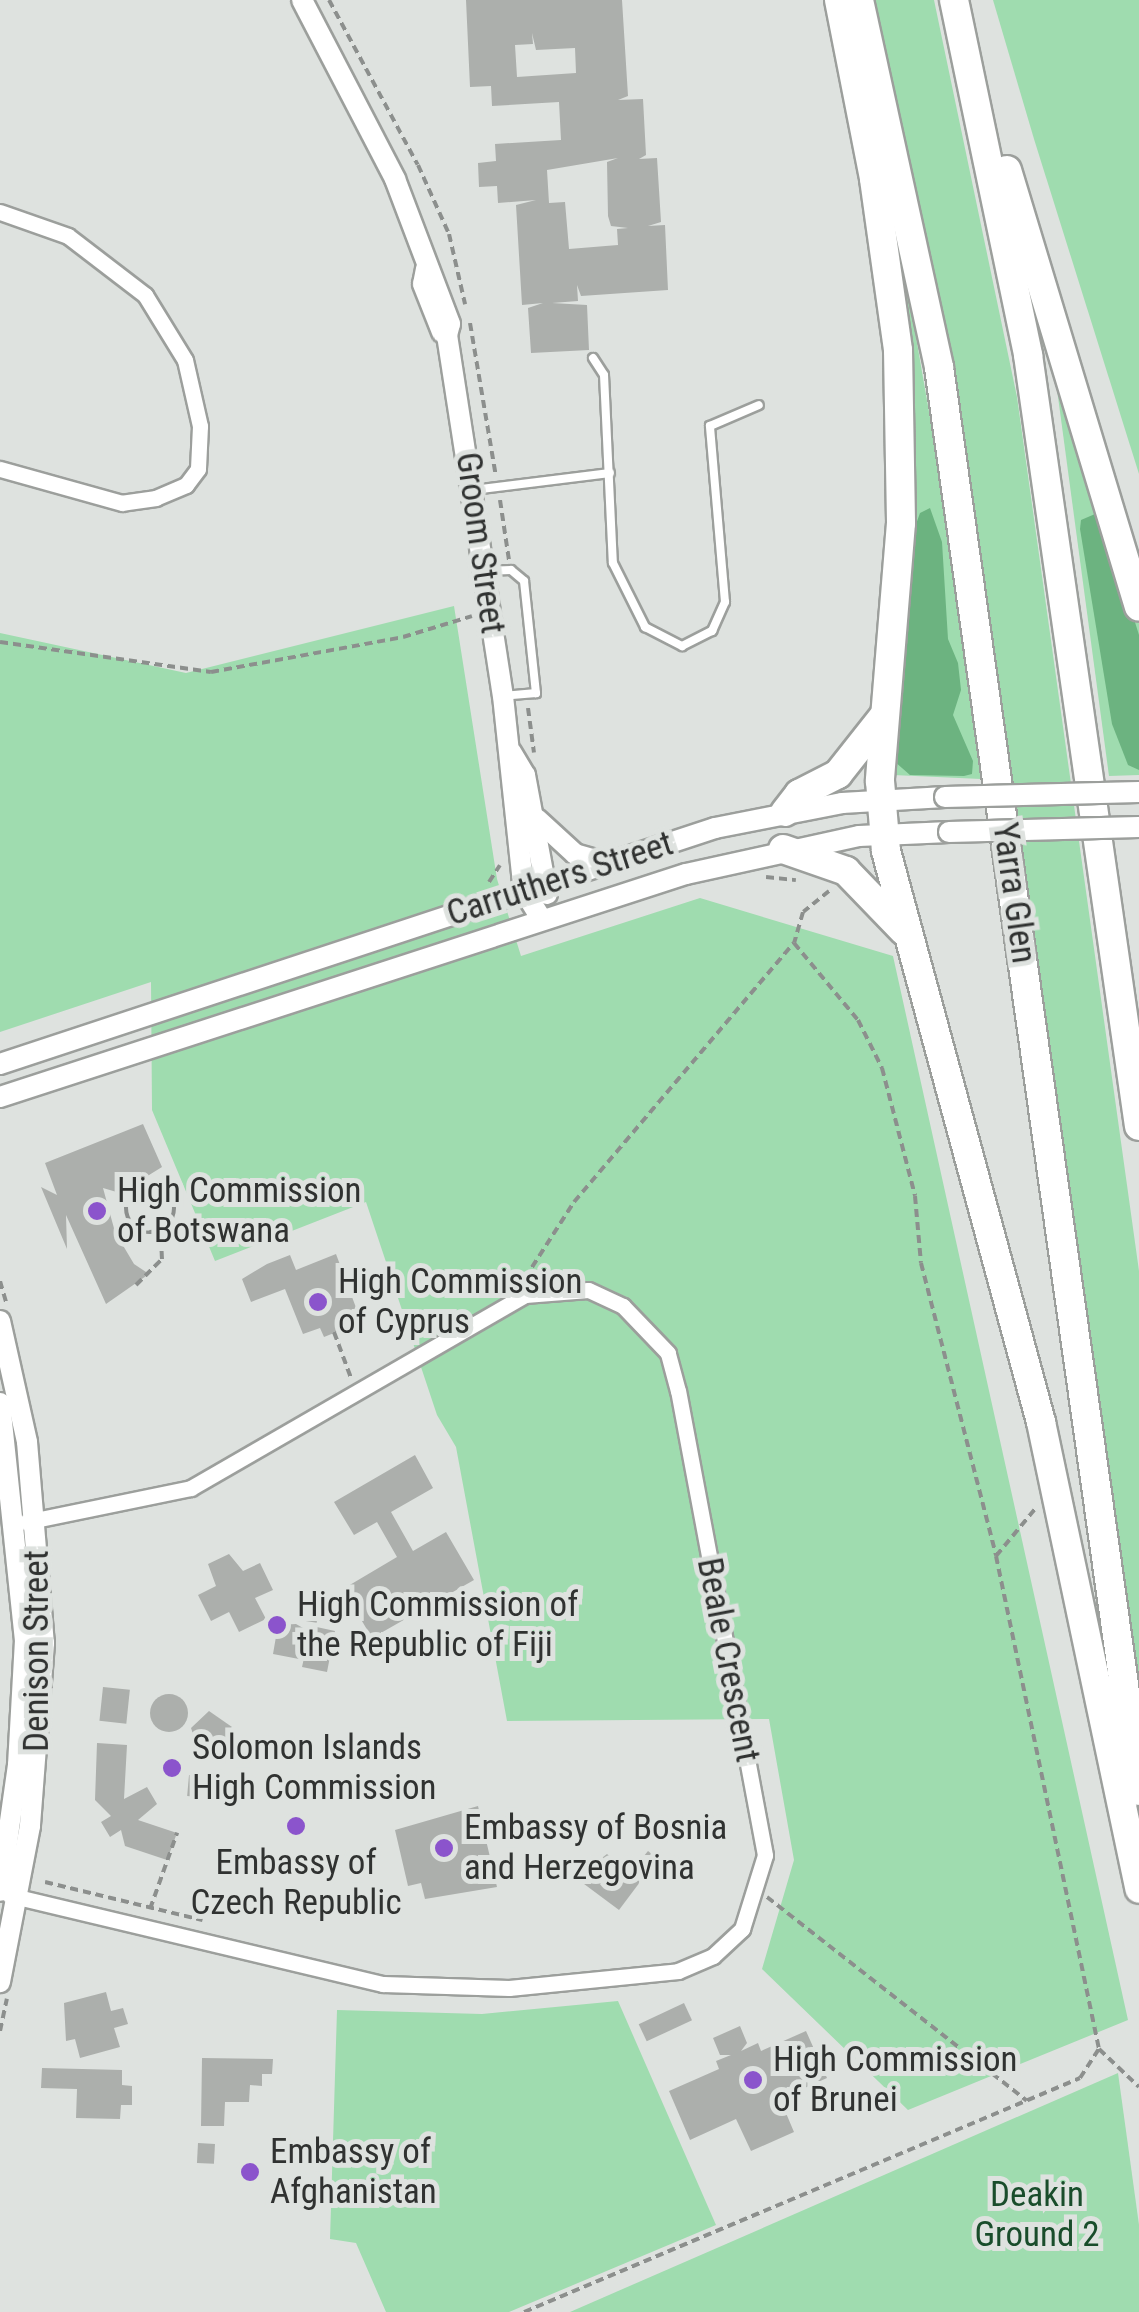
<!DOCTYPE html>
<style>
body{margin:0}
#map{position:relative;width:1139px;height:2312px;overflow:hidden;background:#dee2df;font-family:"Roboto Condensed",sans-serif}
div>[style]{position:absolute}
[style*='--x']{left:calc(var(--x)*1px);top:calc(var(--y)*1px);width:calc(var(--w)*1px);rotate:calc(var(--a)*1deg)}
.green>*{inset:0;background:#9fdcaf}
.forest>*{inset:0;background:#6cb380}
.building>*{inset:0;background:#acafac;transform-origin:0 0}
.round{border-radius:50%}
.path>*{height:4px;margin-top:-2px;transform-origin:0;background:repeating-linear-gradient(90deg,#8c8f8d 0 8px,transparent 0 13px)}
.path>.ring{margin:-2px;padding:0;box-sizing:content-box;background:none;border:4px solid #8c8f8d;border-radius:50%}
.roads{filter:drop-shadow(2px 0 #9c9f9c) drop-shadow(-2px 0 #9c9f9c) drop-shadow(0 2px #9c9f9c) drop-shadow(0 -2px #9c9f9c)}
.lane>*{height:8px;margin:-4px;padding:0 4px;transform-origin:4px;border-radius:4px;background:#fff}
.street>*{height:15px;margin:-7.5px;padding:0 7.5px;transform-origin:7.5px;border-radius:7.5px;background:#fff}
.secondary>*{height:20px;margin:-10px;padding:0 10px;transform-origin:10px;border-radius:10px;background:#fff}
.highway>*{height:28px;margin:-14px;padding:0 14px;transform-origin:14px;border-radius:14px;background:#fff}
.bridges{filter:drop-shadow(2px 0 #9c9f9c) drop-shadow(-2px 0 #9c9f9c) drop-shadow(0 2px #9c9f9c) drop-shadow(0 -2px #9c9f9c)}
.secondary-bridge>*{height:20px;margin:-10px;padding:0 10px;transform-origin:10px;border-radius:10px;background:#fff}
.dots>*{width:28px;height:28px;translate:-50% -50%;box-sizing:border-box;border:5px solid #dee2df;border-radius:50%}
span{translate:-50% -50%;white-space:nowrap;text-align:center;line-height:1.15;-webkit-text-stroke:10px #dee2df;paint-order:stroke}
.street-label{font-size:35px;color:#303231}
.poi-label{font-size:35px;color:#303231}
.left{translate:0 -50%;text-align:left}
.park-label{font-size:35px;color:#194d2b}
</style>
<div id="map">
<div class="green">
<div style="clip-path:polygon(874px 0,934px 0,1017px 397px,1139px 1271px,1139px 1695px,955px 388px)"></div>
<div style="clip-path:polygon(993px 0,1139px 0,1139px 474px,1034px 139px)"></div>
<div style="clip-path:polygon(907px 286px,938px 463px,981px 779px,893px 775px,902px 287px)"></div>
<div style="clip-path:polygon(1054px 367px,1139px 624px,1139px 775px,1109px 776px)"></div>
<div style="clip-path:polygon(454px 606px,497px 879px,521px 956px,700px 898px,893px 956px,1128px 2020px,908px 2110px,762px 1969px,794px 1860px,769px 1719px,507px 1721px,456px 1447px,437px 1415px,366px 1202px,215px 1261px,152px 1110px,151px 982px,0 1032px,0 633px,186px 673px)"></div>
<div style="clip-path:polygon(618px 2001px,716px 2225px,509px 2312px,386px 2312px,356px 2243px,330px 2239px,337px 2010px,482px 2014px)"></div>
<div style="clip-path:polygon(1118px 2073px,1139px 2225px,1139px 2312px,570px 2312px)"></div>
</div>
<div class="forest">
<div style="clip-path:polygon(930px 508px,942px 542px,948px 639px,958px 663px,961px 690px,953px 715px,973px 761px,972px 774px,964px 776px,910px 775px,894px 761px,915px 527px,920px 513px)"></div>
<div style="clip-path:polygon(1095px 514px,1103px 520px,1139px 635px,1139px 770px,1128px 765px,1112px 724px,1101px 657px,1080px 529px,1081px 520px)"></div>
</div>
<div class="building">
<div style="clip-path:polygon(evenodd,466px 0,622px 0,628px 96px,618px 100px,643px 99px,646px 155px,639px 159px,657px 158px,661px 222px,648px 226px,665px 225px,668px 290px,581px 296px,577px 285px,578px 301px,552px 303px,587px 305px,589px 350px,531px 353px,528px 308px,543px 303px,522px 305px,516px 205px,536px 200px,498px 203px,497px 186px,479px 187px,478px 163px,496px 161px,495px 144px,561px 140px,559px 102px,492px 106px,491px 86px,470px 87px,466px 0,532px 33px,536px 50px,575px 48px,576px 73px,517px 77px,515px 45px,533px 44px,532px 33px,466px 0,618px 158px,607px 162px,608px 216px,611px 226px,628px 228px,617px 229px,618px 245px,569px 249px,565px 202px,549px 203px,547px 170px,618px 158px)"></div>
<div style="clip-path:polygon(143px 1124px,162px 1167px,120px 1193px,103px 1188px,115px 1232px,134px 1264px,149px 1274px,106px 1304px,66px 1215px,67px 1249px,41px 1187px,57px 1195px,45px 1163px)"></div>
<div style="clip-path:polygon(336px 1254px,358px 1313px,340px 1320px,344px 1329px,324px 1337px,320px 1328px,303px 1334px,285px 1289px,251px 1302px,242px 1279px,267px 1264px,290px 1255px,296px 1270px)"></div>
<div style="clip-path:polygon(415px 1455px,433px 1488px,391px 1512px,413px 1551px,446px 1532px,474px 1580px,372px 1638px,343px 1589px,397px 1557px,377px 1522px,354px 1535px,334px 1502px)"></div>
<div style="clip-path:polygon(229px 1554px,243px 1571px,260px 1563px,273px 1590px,255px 1598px,266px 1619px,239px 1632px,229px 1612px,211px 1621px,198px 1595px,216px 1586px,208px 1564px)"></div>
<div style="left:301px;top:1600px;width:19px;height:20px;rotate:9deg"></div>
<div style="clip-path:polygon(296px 1624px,310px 1632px,312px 1626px,335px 1631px,327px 1672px,302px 1667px,306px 1649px,299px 1659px,273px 1654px,278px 1625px)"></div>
<div style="left:103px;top:1687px;width:27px;height:34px;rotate:6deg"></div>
<div class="round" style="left:150px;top:1694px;width:38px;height:38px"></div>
<div style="clip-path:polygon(209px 1711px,232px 1727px,227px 1731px,236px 1740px,219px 1756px,207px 1752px,199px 1759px,190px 1749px,196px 1743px,191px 1728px)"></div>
<div style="clip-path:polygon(97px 1743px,127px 1745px,124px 1799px,147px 1787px,157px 1804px,138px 1820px,177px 1833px,167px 1860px,125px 1846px,121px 1830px,110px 1837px,101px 1822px,111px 1816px,95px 1800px)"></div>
<div style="left:189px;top:1775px;width:34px;height:21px;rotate:5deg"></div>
<div style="clip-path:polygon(478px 1806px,497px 1887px,425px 1899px,421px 1883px,408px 1886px,395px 1830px)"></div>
<div style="left:648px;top:1851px;width:21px;height:16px;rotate:39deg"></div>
<div style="clip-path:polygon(607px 1854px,640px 1882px,619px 1910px,576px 1878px)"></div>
<div style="clip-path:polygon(106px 1992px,111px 2011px,123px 2008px,128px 2024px,114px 2028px,120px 2047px,80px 2058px,75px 2039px,66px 2041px,64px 2003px)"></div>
<div style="left:684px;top:2003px;width:19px;height:50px;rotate:65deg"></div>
<div style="clip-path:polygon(740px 2026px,747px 2043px,741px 2051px,758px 2043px,761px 2051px,806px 2031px,827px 2078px,780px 2099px,794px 2132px,751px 2151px,736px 2119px,690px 2140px,669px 2091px,719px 2069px,716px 2061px,731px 2055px,720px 2055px,713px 2038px)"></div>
<div style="clip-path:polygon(202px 2058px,273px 2059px,272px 2074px,262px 2074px,262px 2086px,250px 2085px,249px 2102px,225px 2102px,224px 2126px,201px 2126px)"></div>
<div style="clip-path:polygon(42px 2068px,122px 2070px,122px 2085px,132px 2086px,132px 2105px,121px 2105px,120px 2119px,76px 2118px,77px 2089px,41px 2088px)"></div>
<div style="left:198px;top:2143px;width:17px;height:20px;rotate:3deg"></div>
</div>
<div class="path">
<div style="--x:329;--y:0;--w:187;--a:61.7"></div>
<div style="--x:418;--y:165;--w:76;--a:65.8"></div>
<div style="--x:449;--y:234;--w:72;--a:77.1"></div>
<div style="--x:470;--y:323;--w:155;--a:80.4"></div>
<div style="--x:500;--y:500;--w:61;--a:81.5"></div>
<div style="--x:0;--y:642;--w:213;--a:8.1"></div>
<div style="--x:211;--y:672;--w:195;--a:-10.3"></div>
<div style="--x:403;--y:637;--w:72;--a:-16.9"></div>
<div style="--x:528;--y:708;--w:45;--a:82.4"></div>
<div style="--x:766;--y:877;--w:30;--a:6"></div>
<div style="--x:489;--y:882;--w:20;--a:-57"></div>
<div style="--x:829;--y:891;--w:33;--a:141"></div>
<div style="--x:803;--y:912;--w:32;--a:106"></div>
<div style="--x:794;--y:943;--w:100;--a:50.3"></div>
<div style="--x:858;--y:1020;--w:54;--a:63.4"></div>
<div style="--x:882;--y:1068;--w:132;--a:75.5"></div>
<div style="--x:915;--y:1196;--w:67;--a:84.9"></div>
<div style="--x:921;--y:1263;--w:302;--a:75.6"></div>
<div style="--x:996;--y:1556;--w:504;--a:78.2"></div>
<div style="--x:1099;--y:2049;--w:55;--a:43.5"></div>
<div class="ring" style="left:126px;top:1184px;width:44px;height:44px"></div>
<div style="--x:525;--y:1278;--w:90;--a:-57.2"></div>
<div style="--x:574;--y:1202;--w:340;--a:-49.7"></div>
<div style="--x:0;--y:1281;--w:25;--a:74"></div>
<div style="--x:136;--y:1285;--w:37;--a:-45"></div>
<div style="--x:162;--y:1259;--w:22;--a:-93"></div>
<div style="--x:161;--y:1237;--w:10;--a:-156"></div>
<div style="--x:334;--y:1332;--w:49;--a:69.7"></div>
<div style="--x:996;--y:1556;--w:61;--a:-50.3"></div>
<div style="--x:45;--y:1882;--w:162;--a:13.6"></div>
<div style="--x:767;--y:1897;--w:330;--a:38.1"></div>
<div style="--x:150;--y:1909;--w:81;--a:-70.4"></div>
<div style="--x:0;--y:2031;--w:33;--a:-78"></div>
<div style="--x:524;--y:2312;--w:603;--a:-22.82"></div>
<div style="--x:1080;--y:2078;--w:35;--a:-57"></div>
</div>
<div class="roads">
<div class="lane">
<div style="--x:593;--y:358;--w:20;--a:57"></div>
<div style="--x:604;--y:375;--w:188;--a:87.3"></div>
<div style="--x:613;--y:563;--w:72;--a:63.4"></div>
<div style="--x:645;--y:627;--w:42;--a:27.2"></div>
<div style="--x:682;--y:646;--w:34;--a:-27"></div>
<div style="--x:712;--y:631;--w:32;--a:-66"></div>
<div style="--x:725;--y:602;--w:177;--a:-94.9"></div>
<div style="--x:710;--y:426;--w:53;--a:-23.2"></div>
<div style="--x:473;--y:490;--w:138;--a:-7.1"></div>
<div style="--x:484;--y:571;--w:27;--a:-2"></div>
<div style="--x:511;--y:570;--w:17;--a:40"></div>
<div style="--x:524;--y:581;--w:113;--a:83.9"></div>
<div style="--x:536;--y:693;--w:33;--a:175"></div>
</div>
<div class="street">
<div style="--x:0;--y:212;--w:72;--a:19.4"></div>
<div style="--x:68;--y:236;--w:97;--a:37.5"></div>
<div style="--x:145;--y:295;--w:76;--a:58.4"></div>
<div style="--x:185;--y:360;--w:68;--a:77.2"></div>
<div style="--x:200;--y:426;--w:43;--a:92.7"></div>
<div style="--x:198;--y:469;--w:20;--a:127"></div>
<div style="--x:186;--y:485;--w:33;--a:157"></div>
<div style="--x:156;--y:498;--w:34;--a:172"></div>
<div style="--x:122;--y:503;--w:127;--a:-164.4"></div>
<div style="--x:9;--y:1895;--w:384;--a:13.4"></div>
<div style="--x:383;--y:1984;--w:126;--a:1.8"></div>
<div style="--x:509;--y:1988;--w:170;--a:-5.7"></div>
<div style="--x:678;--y:1971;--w:38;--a:-23"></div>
<div style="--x:713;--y:1956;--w:40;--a:-43"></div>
<div style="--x:742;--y:1929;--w:77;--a:-72.7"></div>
<div style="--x:765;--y:1855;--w:472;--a:-100.6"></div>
<div style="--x:678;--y:1391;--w:39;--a:-105"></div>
<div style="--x:668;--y:1353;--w:65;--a:-133.8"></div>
<div style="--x:623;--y:1306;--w:38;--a:-155"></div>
<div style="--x:588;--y:1290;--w:63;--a:175.5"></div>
<div style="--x:525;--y:1295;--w:386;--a:150"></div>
<div style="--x:191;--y:1488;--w:169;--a:168.4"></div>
</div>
<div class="secondary">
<div style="--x:302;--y:0;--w:202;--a:62.5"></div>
<div style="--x:395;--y:179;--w:155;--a:69.2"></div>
<div style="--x:450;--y:324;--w:11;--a:105"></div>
<div style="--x:447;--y:335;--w:365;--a:81.2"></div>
<div style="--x:503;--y:696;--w:196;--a:83.9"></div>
<div style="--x:524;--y:891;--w:34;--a:58"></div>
<div style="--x:426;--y:269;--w:15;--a:101"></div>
<div style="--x:423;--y:284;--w:52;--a:68.4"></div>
<div style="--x:511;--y:752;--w:27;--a:59"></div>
<div style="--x:525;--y:775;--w:121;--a:79.5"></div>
<div style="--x:537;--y:819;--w:52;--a:42.6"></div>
<div style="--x:575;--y:854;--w:33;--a:16"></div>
<div style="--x:0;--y:1064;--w:753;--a:-18.27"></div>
<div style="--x:715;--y:828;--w:129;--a:-11.1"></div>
<div style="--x:842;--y:803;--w:103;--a:-3.3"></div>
<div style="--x:0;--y:1097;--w:721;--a:-18.01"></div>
<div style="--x:686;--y:874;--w:177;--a:-12.4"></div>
<div style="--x:859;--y:836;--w:90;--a:-2.5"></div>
<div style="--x:0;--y:1321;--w:124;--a:77.4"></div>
<div style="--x:27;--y:1442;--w:202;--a:85.2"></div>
<div style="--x:44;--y:1643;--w:184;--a:94.4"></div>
<div style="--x:30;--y:1826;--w:159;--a:100.9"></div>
<div style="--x:0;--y:1403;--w:238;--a:84"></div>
<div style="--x:25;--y:1640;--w:125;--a:93.2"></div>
<div style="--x:18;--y:1765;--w:127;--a:98.1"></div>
</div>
<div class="highway">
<div style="--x:839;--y:0;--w:182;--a:78.9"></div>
<div style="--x:874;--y:179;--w:173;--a:82"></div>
<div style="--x:898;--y:350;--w:173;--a:89"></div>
<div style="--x:901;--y:523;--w:259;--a:94.7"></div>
<div style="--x:880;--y:781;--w:70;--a:85.1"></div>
<div style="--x:886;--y:851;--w:592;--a:74.81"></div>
<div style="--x:1041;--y:1422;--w:477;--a:78.1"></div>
<div style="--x:859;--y:0;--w:376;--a:77.7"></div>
<div style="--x:939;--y:367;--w:1438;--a:82.01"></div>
<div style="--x:954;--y:0;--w:363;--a:78.2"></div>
<div style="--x:1028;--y:355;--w:779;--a:81.81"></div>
<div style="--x:1007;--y:170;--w:456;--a:73.2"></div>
<div style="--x:785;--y:812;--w:23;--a:-52"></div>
<div style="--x:799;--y:794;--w:44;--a:-27.1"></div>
<div style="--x:838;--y:774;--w:73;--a:-51.7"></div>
<div style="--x:783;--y:849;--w:67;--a:19.2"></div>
<div style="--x:846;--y:871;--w:83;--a:46"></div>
</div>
</div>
<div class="bridges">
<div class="secondary-bridge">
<div style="--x:945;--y:797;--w:194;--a:-1.5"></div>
<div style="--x:949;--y:832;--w:190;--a:-1.5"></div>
</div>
</div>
<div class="dots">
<div style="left:97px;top:1211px;background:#8b54cc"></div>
<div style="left:318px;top:1302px;background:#8b54cc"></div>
<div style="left:277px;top:1625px;background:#8b54cc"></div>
<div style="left:172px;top:1768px;background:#8b54cc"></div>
<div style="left:296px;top:1826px;background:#8b54cc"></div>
<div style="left:444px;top:1848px;background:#8b54cc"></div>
<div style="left:753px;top:2080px;background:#8b54cc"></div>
<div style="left:250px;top:2172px;background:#8b54cc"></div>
</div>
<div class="street-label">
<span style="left:480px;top:543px;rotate:82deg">Groom Street</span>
<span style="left:560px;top:879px;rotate:-18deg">Carruthers Street</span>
<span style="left:1014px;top:893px;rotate:82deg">Yarra Glen</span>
<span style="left:37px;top:1651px;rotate:-90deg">Denison Street</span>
<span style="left:728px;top:1660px;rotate:79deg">Beale Crescent</span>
</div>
<div class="poi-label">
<span class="left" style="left:117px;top:1211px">High Commission<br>of Botswana</span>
<span class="left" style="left:338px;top:1302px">High Commission<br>of Cyprus</span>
<span class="left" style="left:297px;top:1625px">High Commission of<br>the Republic of Fiji</span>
<span class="left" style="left:192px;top:1768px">Solomon Islands<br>High Commission</span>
<span class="left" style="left:464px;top:1848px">Embassy of Bosnia<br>and Herzegovina</span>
<span style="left:296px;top:1883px">Embassy of<br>Czech Republic</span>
<span class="left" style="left:773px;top:2080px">High Commission<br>of Brunei</span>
<span class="left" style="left:270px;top:2172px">Embassy of<br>Afghanistan</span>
</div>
<div class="park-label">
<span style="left:1037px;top:2215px">Deakin<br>Ground 2</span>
</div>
</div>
